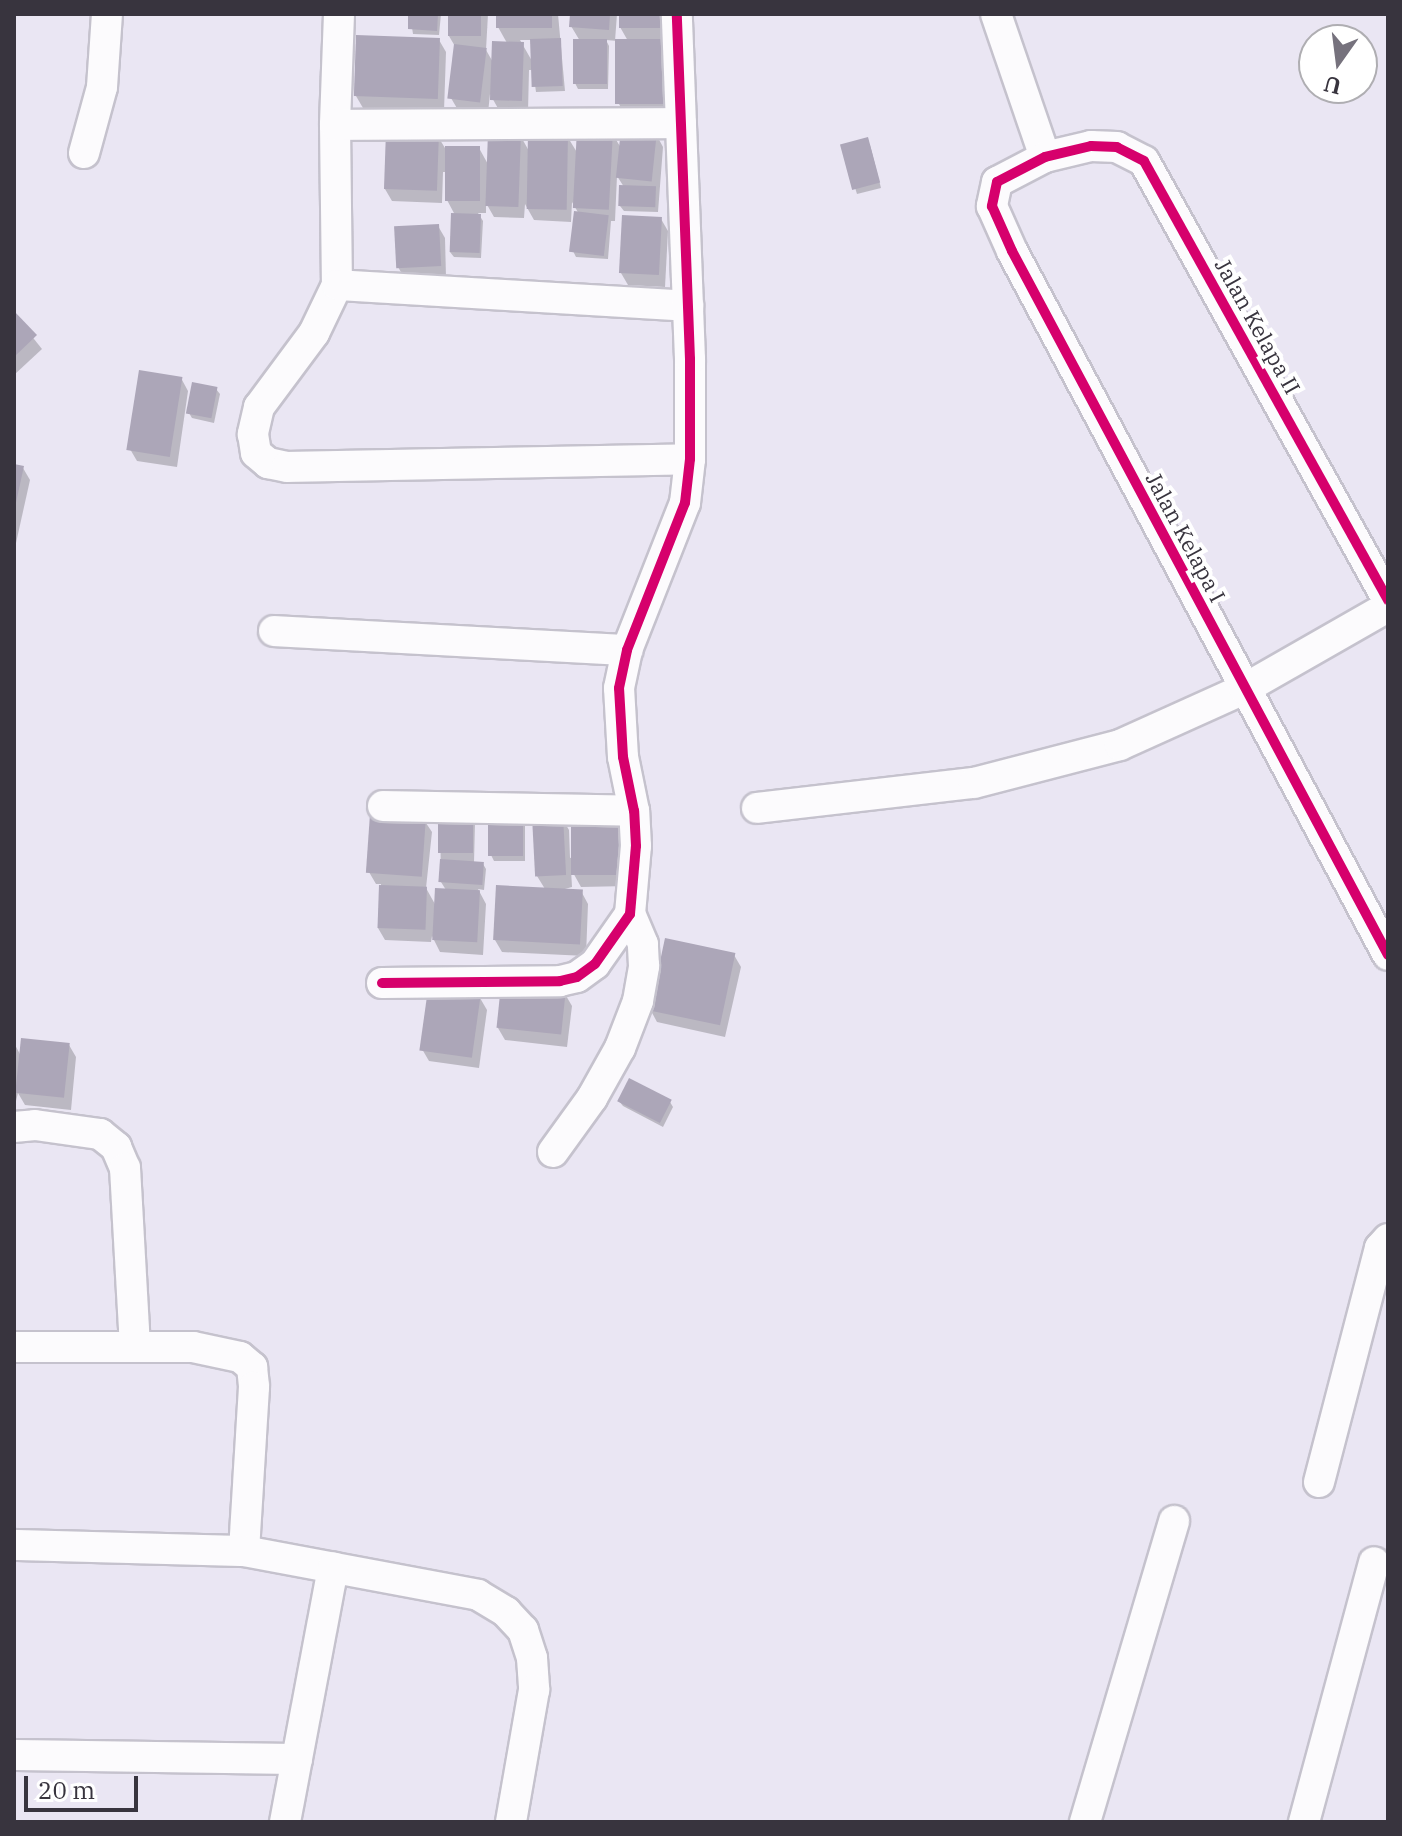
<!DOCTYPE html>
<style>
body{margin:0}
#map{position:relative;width:1402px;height:1836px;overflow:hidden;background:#eae6f3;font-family:"IBM Plex Serif",serif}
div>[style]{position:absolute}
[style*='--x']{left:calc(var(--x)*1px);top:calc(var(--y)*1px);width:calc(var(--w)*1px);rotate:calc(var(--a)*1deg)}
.shadow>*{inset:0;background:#0003}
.building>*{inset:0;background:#aca6b8;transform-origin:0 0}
.roads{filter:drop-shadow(2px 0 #c5c2cd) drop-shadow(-2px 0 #c5c2cd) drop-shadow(0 2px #c5c2cd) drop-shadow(0 -2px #c5c2cd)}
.minor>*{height:30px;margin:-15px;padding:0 15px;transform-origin:15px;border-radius:15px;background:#fcfbfd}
.cycleway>*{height:10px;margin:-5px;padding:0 5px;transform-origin:5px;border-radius:5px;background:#d6006c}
span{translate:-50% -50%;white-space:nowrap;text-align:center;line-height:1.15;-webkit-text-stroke:8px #fff;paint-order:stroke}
.street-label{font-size:22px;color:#38343e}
.frame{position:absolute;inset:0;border:16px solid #38343e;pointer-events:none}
.north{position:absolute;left:1298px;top:24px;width:80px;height:80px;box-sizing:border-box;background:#fff;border:2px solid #afaeb2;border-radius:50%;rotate:194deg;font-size:22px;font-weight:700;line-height:32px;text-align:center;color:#38343e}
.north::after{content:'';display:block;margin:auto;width:28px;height:36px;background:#76727d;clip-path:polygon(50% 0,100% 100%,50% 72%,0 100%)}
.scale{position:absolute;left:24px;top:1776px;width:114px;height:36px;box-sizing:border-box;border:4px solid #38343e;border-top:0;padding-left:10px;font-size:24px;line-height:28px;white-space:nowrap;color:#38343e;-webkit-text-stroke:6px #fff;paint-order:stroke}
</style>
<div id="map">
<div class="shadow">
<div style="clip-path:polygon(410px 14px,441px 14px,439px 35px,413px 34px)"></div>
<div style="clip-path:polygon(evenodd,450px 14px,488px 14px,486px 50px,494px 64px,507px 43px,498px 27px,498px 14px,558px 14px,565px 91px,536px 92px,533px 70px,529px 70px,528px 112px,500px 112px,490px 94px,488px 113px,458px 110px,451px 98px,456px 48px,449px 36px,450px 14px,520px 40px,532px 40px,532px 61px,520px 40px)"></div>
<div style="clip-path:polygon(572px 14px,617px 14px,615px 41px,628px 41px,620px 27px,621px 14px,668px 14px,671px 115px,626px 116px,619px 104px,618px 41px,606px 40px,609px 46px,608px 89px,578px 89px,575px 83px,580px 41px,571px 26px)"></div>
<div style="clip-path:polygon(439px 40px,446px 52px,444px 111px,363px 108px,356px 96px)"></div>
<div style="clip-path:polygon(612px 133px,621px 148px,656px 134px,663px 147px,658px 212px,624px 211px,620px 206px,624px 187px,617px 176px,615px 221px,611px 221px,608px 259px,576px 257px,573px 251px,579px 214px,572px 202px,571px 222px,534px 220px,525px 204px,524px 218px,494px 217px,486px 203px,486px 213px,478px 213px,483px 221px,481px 258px,454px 257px,450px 252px,455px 215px,447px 200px,447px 172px,443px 172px,442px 203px,392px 201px,385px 189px,437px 135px,445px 148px,479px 148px,489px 166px,520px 135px,529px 151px,567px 136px,578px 154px)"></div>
<div style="clip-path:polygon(870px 145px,881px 188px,857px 194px,842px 146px)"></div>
<div style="clip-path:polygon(661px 219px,668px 231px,665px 287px,628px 285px,621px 273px)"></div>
<div style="clip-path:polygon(438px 226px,445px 238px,446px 277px,405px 279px,398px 267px)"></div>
<div style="clip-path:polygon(14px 314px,42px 349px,14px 375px)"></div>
<div style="clip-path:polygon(181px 378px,188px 391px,177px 467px,137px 461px,130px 449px)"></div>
<div style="clip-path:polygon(216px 389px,220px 394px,214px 423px,192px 418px,189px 413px)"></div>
<div style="clip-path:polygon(14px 466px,23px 468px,30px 480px,14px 552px)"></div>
<div style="clip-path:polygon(440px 816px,475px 822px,474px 863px,483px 864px,486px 869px,484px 890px,478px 889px,486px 904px,483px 955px,440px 952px,432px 936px,431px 942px,385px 940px,378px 928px,381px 884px,376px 884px,369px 872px,424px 820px,432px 832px,426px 888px,436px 906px,446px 890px,441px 882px)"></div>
<div style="clip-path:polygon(562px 818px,569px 830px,570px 858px,574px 857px,573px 820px,628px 886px,581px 887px,571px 869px,572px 887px,561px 890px,581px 891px,588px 904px,586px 956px,502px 952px,495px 940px,545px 889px,537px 876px)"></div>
<div style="clip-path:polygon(525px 821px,525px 861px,494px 861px,491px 855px)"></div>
<div style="clip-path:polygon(734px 955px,741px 967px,725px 1037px,657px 1022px,650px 1009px)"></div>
<div style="clip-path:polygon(565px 994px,572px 1006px,567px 1047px,505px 1040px,498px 1028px)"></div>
<div style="clip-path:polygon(480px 998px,487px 1010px,479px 1068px,429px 1061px,422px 1049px)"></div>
<div style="clip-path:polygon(14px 1043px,21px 1056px,69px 1045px,76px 1057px,71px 1110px,25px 1105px,18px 1093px,14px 1109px)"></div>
<div style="clip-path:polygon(619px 1101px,670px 1102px,673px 1107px,663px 1127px,623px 1106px)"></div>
</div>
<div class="building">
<div style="clip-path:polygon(408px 14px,438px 14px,437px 31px,408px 29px)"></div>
<div style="left:448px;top:14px;width:33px;height:22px"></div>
<div style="left:496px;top:14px;width:56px;height:14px"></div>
<div style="clip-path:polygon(570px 14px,610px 14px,609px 30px,569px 27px)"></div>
<div style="left:619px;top:14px;width:43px;height:14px"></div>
<div style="left:356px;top:35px;width:84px;height:61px;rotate:2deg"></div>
<div style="left:561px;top:38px;width:48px;height:31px;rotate:88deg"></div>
<div style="left:573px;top:39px;width:34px;height:45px"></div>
<div style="left:615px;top:39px;width:50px;height:65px"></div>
<div style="left:492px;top:41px;width:32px;height:59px;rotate:2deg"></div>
<div style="left:454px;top:44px;width:33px;height:55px;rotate:7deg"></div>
<div style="left:577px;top:129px;width:36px;height:79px;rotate:3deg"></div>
<div style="left:621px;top:129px;width:36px;height:49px;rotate:6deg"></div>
<div style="left:386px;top:131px;width:53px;height:58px;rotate:2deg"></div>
<div style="left:488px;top:132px;width:33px;height:74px;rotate:2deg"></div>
<div style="left:528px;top:133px;width:40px;height:76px;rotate:1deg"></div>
<div style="left:868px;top:137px;width:47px;height:29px;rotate:75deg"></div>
<div style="left:445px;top:146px;width:35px;height:55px"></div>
<div style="left:619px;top:185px;width:37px;height:21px;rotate:2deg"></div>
<div style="left:574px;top:211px;width:35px;height:41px;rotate:7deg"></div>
<div style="left:451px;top:213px;width:30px;height:39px;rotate:2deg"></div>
<div style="left:622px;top:215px;width:40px;height:58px;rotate:3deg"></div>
<div style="left:439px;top:224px;width:42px;height:45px;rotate:87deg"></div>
<div style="clip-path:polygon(14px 311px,37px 335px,14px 357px)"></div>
<div style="left:139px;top:370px;width:44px;height:81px;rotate:9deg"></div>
<div style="left:192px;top:382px;width:26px;height:32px;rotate:11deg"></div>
<div style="clip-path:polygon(14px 464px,24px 466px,15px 507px,14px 507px)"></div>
<div style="left:523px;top:813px;width:43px;height:35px;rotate:90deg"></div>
<div style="left:370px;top:814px;width:56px;height:59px;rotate:4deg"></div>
<div style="left:438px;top:814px;width:35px;height:39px"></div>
<div style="left:563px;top:816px;width:59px;height:31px;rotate:87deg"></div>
<div style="left:571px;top:818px;width:51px;height:57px"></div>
<div style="left:440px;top:859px;width:44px;height:23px;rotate:4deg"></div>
<div style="left:379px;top:885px;width:48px;height:43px;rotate:2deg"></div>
<div style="left:496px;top:885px;width:87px;height:55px;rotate:3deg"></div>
<div style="left:435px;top:888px;width:45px;height:52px;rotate:3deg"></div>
<div style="left:665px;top:938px;width:72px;height:74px;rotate:12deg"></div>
<div style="left:501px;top:985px;width:65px;height:43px;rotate:6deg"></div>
<div style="left:428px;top:989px;width:53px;height:62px;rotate:8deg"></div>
<div style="left:21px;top:1038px;width:49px;height:55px;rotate:6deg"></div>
<div style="left:629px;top:1078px;width:48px;height:26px;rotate:27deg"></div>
</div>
<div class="roads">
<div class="minor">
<div style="--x:339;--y:14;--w:111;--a:92.1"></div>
<div style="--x:335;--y:125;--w:160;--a:89.3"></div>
<div style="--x:337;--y:285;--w:53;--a:115.6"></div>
<div style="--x:314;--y:333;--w:92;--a:126.6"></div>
<div style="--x:259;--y:407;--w:28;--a:103"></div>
<div style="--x:253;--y:434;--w:19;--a:81"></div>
<div style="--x:256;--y:453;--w:16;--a:40"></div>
<div style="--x:268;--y:463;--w:19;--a:12"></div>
<div style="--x:287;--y:467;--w:403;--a:-1.1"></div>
<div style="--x:996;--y:14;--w:151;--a:71.1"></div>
<div style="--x:335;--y:125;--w:346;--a:-0.3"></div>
<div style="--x:84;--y:153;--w:68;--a:-74.7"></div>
<div style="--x:102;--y:87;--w:73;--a:-86.1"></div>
<div style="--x:337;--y:285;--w:352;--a:3.4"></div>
<div style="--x:1388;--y:600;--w:502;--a:-119.07"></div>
<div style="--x:1144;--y:161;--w:30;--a:-153"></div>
<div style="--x:1117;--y:147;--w:26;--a:-178"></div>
<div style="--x:1091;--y:146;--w:47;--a:166.6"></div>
<div style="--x:1045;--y:157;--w:54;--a:152.5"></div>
<div style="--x:997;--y:182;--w:25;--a:102"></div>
<div style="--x:992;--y:206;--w:49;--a:66"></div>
<div style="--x:1012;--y:251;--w:798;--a:61.89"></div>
<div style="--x:274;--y:631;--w:354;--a:3.1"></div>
<div style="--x:383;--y:806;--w:251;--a:1.1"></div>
<div style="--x:757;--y:808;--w:218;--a:-6.6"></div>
<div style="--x:974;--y:783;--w:151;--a:-14.6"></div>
<div style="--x:1120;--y:745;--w:136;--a:-24.3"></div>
<div style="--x:1244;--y:689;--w:166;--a:-29.7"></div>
<div style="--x:382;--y:983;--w:178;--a:-0.6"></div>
<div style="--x:560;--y:981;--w:17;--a:-13"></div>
<div style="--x:577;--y:977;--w:22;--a:-36"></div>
<div style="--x:595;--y:964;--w:61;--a:-55"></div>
<div style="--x:630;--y:914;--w:68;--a:-85"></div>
<div style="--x:636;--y:846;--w:35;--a:-93"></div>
<div style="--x:634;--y:811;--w:55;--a:-101.5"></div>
<div style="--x:623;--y:757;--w:69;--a:-93.3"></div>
<div style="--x:619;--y:688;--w:39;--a:-78"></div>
<div style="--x:627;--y:650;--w:158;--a:-68.5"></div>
<div style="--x:685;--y:503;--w:44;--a:-83.5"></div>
<div style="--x:690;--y:459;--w:100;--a:-90"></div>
<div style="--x:690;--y:359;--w:345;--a:-92.2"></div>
<div style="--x:14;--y:1127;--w:21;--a:-5"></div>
<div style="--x:35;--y:1125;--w:66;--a:7.9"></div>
<div style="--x:100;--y:1134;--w:21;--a:39"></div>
<div style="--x:116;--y:1147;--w:23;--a:67"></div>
<div style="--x:125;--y:1168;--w:177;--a:86.8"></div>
<div style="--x:553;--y:1152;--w:67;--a:-54.2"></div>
<div style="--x:592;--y:1098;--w:57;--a:-60.8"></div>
<div style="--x:620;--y:1048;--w:50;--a:-69"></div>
<div style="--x:638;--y:1001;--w:36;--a:-80"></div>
<div style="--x:644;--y:966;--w:22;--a:-93"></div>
<div style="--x:643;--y:944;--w:33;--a:-113"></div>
<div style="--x:14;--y:1347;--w:179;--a:0"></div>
<div style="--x:193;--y:1347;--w:48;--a:12"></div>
<div style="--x:240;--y:1357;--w:16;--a:40"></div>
<div style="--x:252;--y:1367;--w:20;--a:84"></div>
<div style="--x:254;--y:1387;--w:164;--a:93.5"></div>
<div style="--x:1319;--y:1482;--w:242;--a:-75.4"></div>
<div style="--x:1380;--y:1248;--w:12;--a:-48"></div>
<div style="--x:14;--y:1545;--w:230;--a:1.5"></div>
<div style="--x:244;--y:1551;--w:238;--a:10.6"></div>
<div style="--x:478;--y:1595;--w:33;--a:31"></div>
<div style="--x:506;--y:1612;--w:25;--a:47"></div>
<div style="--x:523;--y:1630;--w:29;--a:72"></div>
<div style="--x:532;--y:1658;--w:32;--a:86"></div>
<div style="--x:534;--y:1690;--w:134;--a:99.9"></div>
<div style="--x:14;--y:1755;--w:283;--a:0.8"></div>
<div style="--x:285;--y:1822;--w:259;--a:-79.3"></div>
<div style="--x:1085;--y:1822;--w:314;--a:-73.5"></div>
<div style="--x:1304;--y:1822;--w:269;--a:-74.9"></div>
</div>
</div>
<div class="cycleway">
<div style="--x:1388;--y:600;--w:502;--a:-119.07"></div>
<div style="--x:1144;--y:161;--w:30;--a:-153"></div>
<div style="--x:1117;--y:147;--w:26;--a:-178"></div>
<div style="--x:1091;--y:146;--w:47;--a:166.6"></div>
<div style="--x:1045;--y:157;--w:54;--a:152.5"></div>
<div style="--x:997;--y:182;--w:25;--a:102"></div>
<div style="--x:992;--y:206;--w:49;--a:66"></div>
<div style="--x:1012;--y:251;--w:798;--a:61.89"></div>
<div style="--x:382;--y:983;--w:178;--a:-0.6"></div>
<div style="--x:560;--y:981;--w:17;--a:-13"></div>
<div style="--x:577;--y:977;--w:22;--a:-36"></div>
<div style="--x:595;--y:964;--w:61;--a:-55"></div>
<div style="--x:630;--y:914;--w:68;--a:-85"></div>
<div style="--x:636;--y:846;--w:35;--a:-93"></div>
<div style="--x:634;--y:811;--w:55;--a:-101.5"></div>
<div style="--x:623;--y:757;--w:69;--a:-93.3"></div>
<div style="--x:619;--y:688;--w:39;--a:-78"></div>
<div style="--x:627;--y:650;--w:158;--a:-68.5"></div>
<div style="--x:685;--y:503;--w:44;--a:-83.5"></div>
<div style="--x:690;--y:459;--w:100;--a:-90"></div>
<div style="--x:690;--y:359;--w:345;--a:-92.2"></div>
</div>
<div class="street-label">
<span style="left:1258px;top:326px;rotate:61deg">Jalan Kelapa II</span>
<span style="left:1186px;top:537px;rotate:62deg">Jalan Kelapa I</span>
</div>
<div class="frame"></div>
<div class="north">U</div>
<div class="scale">20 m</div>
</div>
